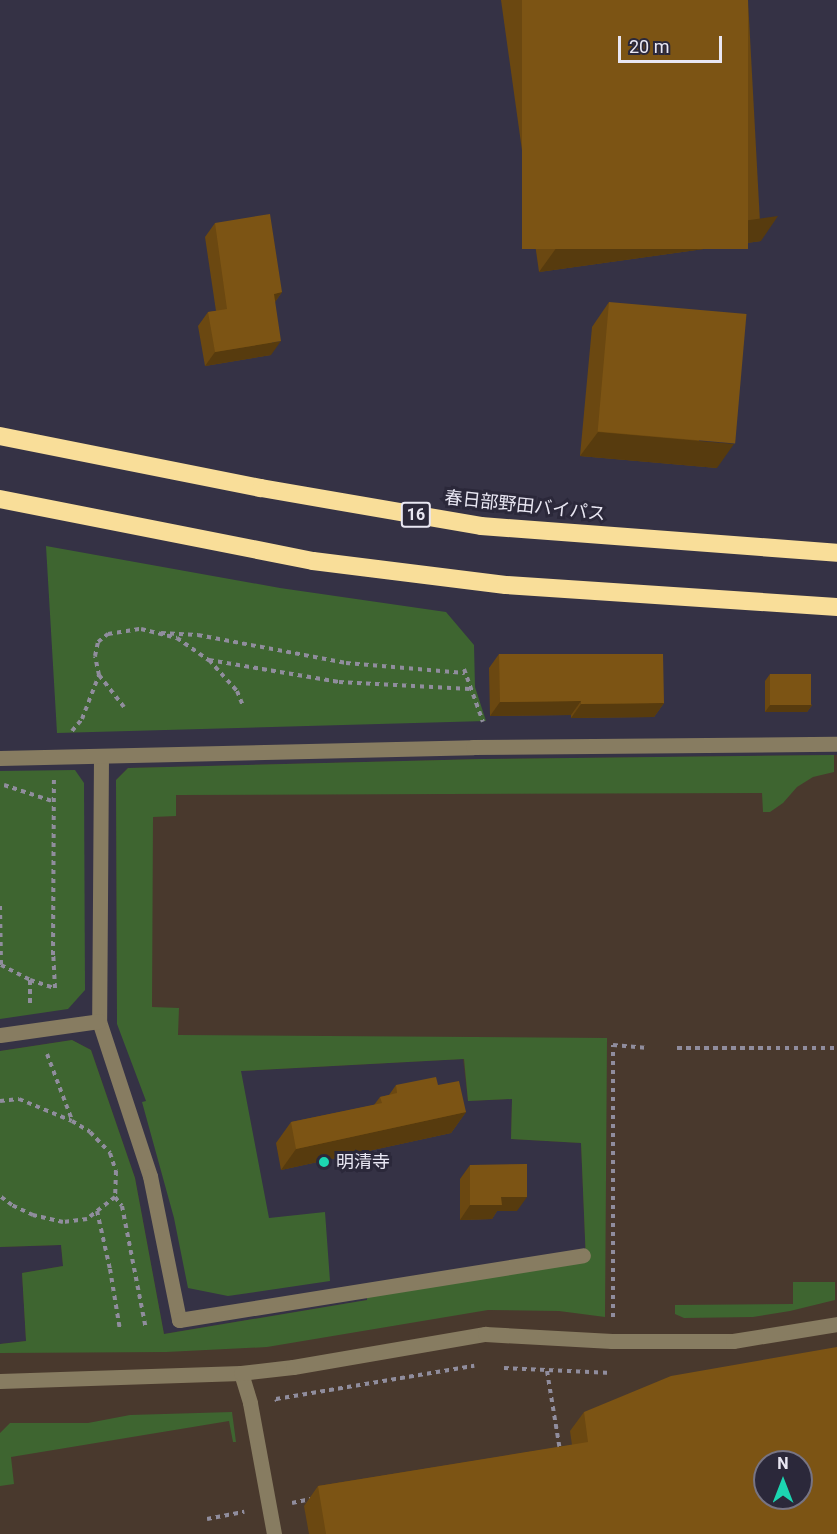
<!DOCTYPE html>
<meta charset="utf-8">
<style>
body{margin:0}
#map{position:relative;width:837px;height:1534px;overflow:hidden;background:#353245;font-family:Roboto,"Noto Sans JP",sans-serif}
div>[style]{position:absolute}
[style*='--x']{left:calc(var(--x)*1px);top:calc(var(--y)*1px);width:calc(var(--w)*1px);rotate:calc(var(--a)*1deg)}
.commercial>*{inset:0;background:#49392d}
.green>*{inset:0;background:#3e6530}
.path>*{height:4px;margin-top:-2px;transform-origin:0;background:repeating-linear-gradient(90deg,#908d9d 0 4.5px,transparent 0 9px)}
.minor>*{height:15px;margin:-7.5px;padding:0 7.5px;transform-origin:7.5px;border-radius:7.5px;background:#877c61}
.highway>*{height:18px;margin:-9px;padding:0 9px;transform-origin:9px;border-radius:9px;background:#f9de99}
.wall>*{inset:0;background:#6b4811}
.shaded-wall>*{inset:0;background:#573b0e}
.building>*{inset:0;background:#7c5414;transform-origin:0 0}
.dots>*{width:16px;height:16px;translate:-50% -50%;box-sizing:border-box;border:3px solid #2b283a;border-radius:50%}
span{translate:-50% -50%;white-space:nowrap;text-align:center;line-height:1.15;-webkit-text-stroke:6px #2b283a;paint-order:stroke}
.shield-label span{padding:2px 4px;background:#2b283a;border:2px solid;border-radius:4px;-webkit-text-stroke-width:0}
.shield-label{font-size:16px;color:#e9e7f3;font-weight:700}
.street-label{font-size:18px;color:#e9e7f3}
.poi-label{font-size:18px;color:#e9e7f3}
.left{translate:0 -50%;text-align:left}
.north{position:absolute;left:753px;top:1450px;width:60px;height:60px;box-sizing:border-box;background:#2b283a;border:2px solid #777484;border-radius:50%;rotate:0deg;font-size:16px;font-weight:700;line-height:24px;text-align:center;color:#e9e7f3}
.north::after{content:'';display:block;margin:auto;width:21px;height:27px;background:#1cd5b1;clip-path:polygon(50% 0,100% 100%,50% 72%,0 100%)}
.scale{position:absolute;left:618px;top:36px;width:104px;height:27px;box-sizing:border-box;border:3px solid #e9e7f3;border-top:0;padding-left:8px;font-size:18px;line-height:21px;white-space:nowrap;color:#e9e7f3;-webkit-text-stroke:4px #2b283a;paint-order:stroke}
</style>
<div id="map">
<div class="commercial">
<div style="clip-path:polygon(evenodd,837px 755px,837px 1534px,0 1534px,0 1344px,26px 1341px,22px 1273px,63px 1266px,61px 1245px,0 1247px,0 1051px,72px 1040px,91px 1050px,135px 1178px,164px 1334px,367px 1300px,367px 1294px,586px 1262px,581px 1143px,511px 1139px,512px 1099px,468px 1101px,463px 1059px,241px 1071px,117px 1024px,116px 780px,128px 768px,482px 759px,837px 755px,765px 1462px,801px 1462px,801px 1498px,765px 1498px,765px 1462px)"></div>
</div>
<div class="green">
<div style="clip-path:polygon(46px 546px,280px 588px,446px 612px,474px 645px,475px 687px,486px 721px,57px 733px)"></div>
<div style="clip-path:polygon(834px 755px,834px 772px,813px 777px,797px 787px,783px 803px,770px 812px,763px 812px,762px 793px,176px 795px,176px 816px,153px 817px,152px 1007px,179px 1008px,178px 1035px,607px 1038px,605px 1317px,559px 1311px,488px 1310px,267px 1347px,166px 1352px,0 1353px,0 1344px,26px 1341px,22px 1273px,63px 1266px,61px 1245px,0 1247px,0 1051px,72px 1040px,91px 1050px,135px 1178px,164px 1334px,367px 1300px,367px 1294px,586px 1262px,581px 1143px,511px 1139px,512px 1099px,468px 1101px,464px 1059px,241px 1071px,269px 1218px,325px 1212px,330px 1281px,228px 1296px,188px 1288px,174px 1218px,142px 1102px,146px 1101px,117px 1024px,116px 780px,128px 768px,482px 759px)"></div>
<div style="clip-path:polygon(75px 770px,84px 783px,85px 990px,68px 1009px,0 1019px,0 771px)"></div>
<div style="clip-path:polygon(793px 1282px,835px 1282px,835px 1300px,790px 1311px,753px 1317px,684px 1318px,675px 1314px,675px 1305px,793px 1304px)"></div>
<div style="clip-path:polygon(232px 1412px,236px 1442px,233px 1442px,229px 1421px,11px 1457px,14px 1484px,0 1486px,0 1433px,10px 1423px,88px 1423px,130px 1415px)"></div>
</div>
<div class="path">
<div style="--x:161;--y:633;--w:37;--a:3"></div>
<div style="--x:198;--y:635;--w:151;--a:10.7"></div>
<div style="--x:346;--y:663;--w:119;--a:4.8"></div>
<div style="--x:209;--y:660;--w:132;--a:9.6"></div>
<div style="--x:339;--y:682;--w:131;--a:3.1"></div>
<div style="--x:464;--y:669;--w:56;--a:70.3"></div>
<div style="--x:124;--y:707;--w:41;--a:-128"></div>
<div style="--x:99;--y:675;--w:19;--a:-102"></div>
<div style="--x:95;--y:656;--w:14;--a:-78"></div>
<div style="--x:98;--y:642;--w:13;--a:-39"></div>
<div style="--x:108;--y:634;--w:33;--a:-9"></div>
<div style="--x:141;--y:629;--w:37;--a:14"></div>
<div style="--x:177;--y:638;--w:39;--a:35"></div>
<div style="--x:209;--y:660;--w:42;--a:47.9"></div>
<div style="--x:237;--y:691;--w:16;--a:68"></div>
<div style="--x:72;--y:731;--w:16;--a:-50"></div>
<div style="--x:82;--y:719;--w:47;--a:-68.9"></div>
<div style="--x:4;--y:785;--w:51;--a:18.4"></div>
<div style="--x:0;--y:906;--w:59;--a:89"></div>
<div style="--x:1;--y:965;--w:33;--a:27"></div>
<div style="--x:30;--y:980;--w:26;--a:18"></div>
<div style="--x:55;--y:988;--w:33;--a:-93"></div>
<div style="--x:53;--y:955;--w:175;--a:-89.7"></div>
<div style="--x:30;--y:980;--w:25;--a:90"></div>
<div style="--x:677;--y:1048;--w:160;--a:0"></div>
<div style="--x:47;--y:1054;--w:71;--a:69.3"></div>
<div style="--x:0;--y:1101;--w:19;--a:-6"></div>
<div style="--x:19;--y:1099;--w:57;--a:22.5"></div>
<div style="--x:72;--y:1121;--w:21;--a:31"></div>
<div style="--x:90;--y:1132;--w:29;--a:46"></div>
<div style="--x:110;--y:1153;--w:19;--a:72"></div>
<div style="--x:116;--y:1171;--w:26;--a:92"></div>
<div style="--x:115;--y:1197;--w:36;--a:142"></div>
<div style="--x:87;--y:1219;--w:24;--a:173"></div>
<div style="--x:63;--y:1222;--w:31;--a:-167"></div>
<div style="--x:33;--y:1215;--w:23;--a:-155"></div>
<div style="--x:12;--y:1205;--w:15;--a:-143"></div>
<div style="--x:115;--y:1197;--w:11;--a:52"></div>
<div style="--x:122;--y:1206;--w:125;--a:79"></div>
<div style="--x:97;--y:1211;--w:59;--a:77.4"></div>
<div style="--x:110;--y:1269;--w:62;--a:80.7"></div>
<div style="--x:613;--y:1317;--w:272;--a:-90"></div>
<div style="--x:613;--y:1045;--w:32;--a:5"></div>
<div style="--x:504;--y:1368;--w:108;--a:2.7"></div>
<div style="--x:547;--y:1371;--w:80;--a:80.7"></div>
<div style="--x:277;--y:1401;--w:2;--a:-117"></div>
<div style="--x:276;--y:1399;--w:201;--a:-9.5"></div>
<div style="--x:292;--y:1503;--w:19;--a:-12"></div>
<div style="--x:207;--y:1519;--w:38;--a:-11"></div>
</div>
<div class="minor">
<div style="--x:101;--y:757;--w:264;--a:90.4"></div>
<div style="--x:99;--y:1021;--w:163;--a:71.8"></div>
<div style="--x:150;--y:1176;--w:147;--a:78.6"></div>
<div style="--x:179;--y:1320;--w:409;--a:-9.1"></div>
<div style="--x:0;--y:758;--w:473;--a:-1.3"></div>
<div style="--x:473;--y:747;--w:364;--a:-0.5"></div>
<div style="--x:0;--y:1035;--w:100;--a:-8"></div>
<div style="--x:241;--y:1373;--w:31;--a:73"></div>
<div style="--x:250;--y:1403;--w:133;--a:79.6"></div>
<div style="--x:0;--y:1381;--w:241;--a:-1.9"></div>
<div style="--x:241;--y:1373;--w:52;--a:-6.6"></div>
<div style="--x:293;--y:1367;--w:195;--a:-9.8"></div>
<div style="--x:485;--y:1334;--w:127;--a:3.2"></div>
<div style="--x:612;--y:1341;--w:121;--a:0"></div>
<div style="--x:733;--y:1341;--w:105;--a:-9.3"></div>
</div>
<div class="highway">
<div style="--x:0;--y:436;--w:266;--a:11.3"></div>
<div style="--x:261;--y:488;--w:223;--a:9.8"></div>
<div style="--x:481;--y:526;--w:357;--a:4.3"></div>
<div style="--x:0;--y:499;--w:319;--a:11.2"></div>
<div style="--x:313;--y:561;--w:194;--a:7.1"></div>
<div style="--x:506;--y:585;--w:332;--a:3.8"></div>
</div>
<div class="wall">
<div style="clip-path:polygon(501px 0,748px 0,761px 241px,539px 272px)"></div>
<div style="clip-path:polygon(215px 223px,282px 292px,275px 302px,271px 355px,205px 366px,198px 326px,208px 312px,216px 311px,205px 237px)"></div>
<div style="clip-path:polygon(609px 302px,717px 468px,580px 456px,592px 327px)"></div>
<div style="clip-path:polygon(499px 654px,664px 703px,654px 717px,571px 718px,571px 715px,490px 716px,489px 668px)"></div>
<div style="clip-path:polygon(770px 674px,812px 705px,807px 712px,765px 712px,765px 681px)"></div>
<div style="clip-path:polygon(396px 1085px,438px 1085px,466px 1112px,451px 1133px,281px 1170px,276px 1143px,291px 1122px,374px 1105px,380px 1097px,389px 1095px)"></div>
<div style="clip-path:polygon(470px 1165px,517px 1211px,497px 1211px,492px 1219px,460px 1220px,460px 1179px)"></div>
<div style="clip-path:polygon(584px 1412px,837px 1534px,309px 1534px,304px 1506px,318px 1486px,572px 1445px,570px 1431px)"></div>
</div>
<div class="shaded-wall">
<div style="clip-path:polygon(778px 216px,761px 241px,539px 272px,557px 247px)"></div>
<div style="clip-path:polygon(282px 292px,272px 306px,274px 294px)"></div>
<div style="clip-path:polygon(281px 341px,271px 355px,205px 366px,215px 352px)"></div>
<div style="clip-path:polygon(598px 432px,734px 444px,717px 468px,580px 456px)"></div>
<div style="clip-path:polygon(581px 701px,571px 715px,490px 716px,500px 702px)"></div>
<div style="clip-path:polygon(664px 703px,654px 717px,571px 718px,581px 704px)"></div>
<div style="clip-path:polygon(770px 705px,812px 705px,807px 712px,765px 712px)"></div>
<div style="clip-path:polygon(466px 1112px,451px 1133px,281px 1170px,296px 1149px)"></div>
<div style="clip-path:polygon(501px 1197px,527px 1197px,517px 1211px,497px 1211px,492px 1219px,460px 1220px,470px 1205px)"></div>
</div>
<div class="building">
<div style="left:522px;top:0;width:226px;height:249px"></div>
<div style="clip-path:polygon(270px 214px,282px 292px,274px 294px,281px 341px,215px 352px,208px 312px,227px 309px,215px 223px)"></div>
<div style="left:609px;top:302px;width:138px;height:130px;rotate:5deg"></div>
<div style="clip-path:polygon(499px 654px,663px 654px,664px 703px,581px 704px,581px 701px,500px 702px)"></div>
<div style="left:770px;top:674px;width:41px;height:31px"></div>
<div style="clip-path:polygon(436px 1077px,438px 1085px,459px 1081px,466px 1112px,296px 1149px,291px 1122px,382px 1103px,380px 1097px,397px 1093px,396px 1085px)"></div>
<div style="clip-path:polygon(527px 1164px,527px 1197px,501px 1197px,502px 1205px,470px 1205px,470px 1165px)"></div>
<div style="clip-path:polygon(evenodd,837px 1347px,837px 1534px,326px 1534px,318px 1486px,588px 1442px,584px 1412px,671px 1376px,837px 1347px,765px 1462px,801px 1462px,801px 1498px,765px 1498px,765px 1462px)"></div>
</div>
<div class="dots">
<div style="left:324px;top:1162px;background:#1cd5b1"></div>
</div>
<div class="shield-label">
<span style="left:416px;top:515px">16</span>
</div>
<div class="street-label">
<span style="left:525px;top:506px;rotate:6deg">春日部野田バイパス</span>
</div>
<div class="poi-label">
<span class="left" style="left:336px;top:1162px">明清寺</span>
</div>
<div class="north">N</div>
<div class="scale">20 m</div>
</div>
